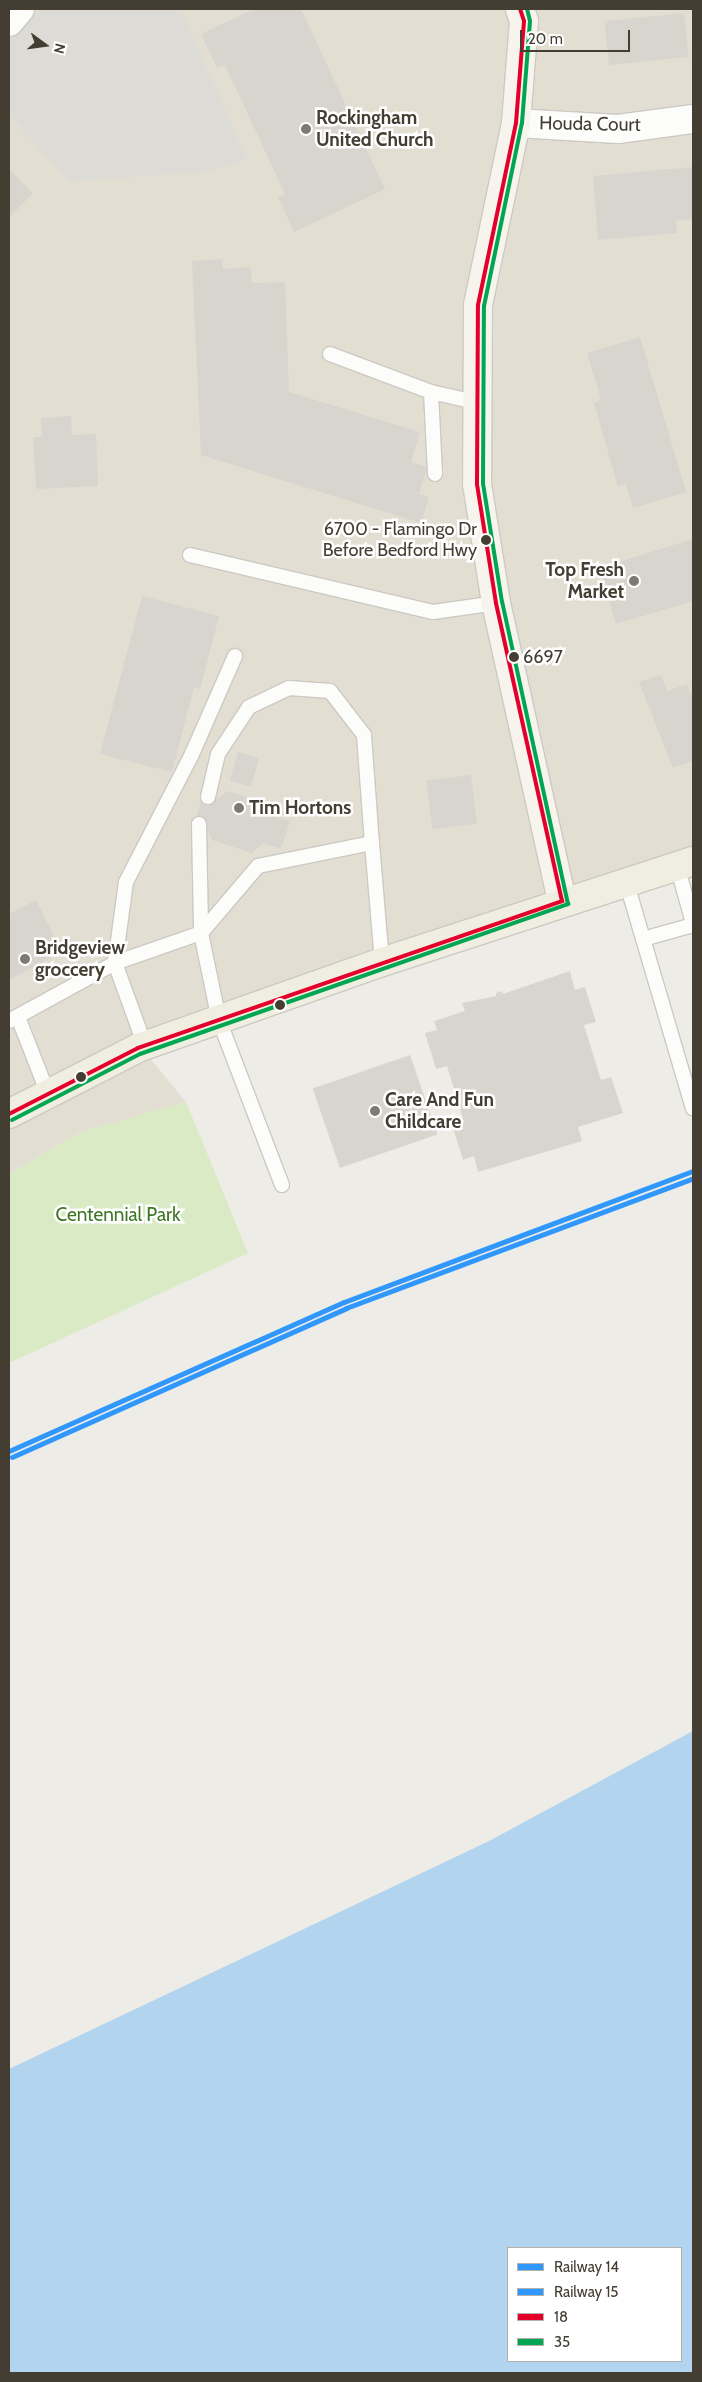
<!DOCTYPE html>
<style>
body{margin:0}
#map{position:relative;width:702px;height:2382px;overflow:hidden;background:#eeece6;font-family:Cabin,sans-serif}
div>[style]{position:absolute}
[style*='--x']{left:calc(var(--x)*1px);top:calc(var(--y)*1px);width:calc(var(--w)*1px);rotate:calc(var(--a)*1deg)}
.residential>*{inset:0;background:#e3ded2}
.green>*{inset:0;background:#d9eac4}
.parking>*{inset:0;background:#dddbd6}
.water>*{inset:0;background:#b3d4ee}
.building>*{inset:0;background:#d7d5ce;transform-origin:0 0}
.roads{filter:drop-shadow(1px 0 #ccc9c3) drop-shadow(-1px 0 #ccc9c3) drop-shadow(0 1px #ccc9c3) drop-shadow(0 -1px #ccc9c3)}
.lane>*{height:14px;margin:-7px;padding:0 7px;transform-origin:7px;border-radius:7px;background:#fcfcfb}
.street>*{height:28px;margin:-14px;padding:0 14px;transform-origin:14px;border-radius:14px;background:#fcfcfb}
.secondary>*{height:28px;margin:-14px;padding:0 14px;transform-origin:14px;border-radius:14px;background:#f6f4ec}
.primary>*{height:28px;margin:-14px;padding:0 14px;transform-origin:14px;border-radius:14px;background:#f0ede1}
.bus-1>*{height:4px;margin:-2px;padding:0 2px;transform-origin:2px;border-radius:2px;background:#e4002b}
.bus-2>*{height:4px;margin:-2px;padding:0 2px;transform-origin:2px;border-radius:2px;background:#00a651}
.rail-1>*{height:5px;margin:-2.5px;padding:0 2.5px;transform-origin:2.5px;border-radius:2.5px;background:#3098fc}
.rail-2>*{height:5px;margin:-2.5px;padding:0 2.5px;transform-origin:2.5px;border-radius:2.5px;background:#3098fc}
.dots>*{width:14px;height:14px;translate:-50% -50%;box-sizing:border-box;border:2px solid #fff;border-radius:50%}
span{translate:-50% -50%;white-space:nowrap;text-align:center;line-height:1.15;-webkit-text-stroke:5px #fff;paint-order:stroke}
.bus-label{font-size:18px;color:#433d32}
.right{translate:-100% -50%;text-align:right}
.left{translate:0 -50%;text-align:left}
.poi-label{font-size:19px;color:#433d32;font-weight:700}
.street-label{font-size:19px;color:#433d32}
.park-label{font-size:19px;color:#3f7625}
.frame{position:absolute;inset:0;border:10px solid #433d32;pointer-events:none}
.legend{position:absolute;left:507px;top:2247px;width:175px;height:115px;box-sizing:border-box;background:#fff;border:1px solid #b4b1ad;margin:0;padding:6px 9px;list-style:none;font-size:15px;color:#433d32}
.legend li{display:flex;align-items:center;gap:10px;height:25px}
.legend b{width:25px;border:1px solid #b4b1ad}
.north{position:absolute;left:20px;top:20px;width:50px;height:50px;-webkit-text-stroke:4px #fff;paint-order:stroke;rotate:104deg;font-size:14px;font-weight:700;line-height:20px;text-align:center;color:#433d32}
.north::after{content:'';display:block;margin:auto;width:18px;height:22px;background:#433d32;clip-path:polygon(50% 0,100% 100%,50% 72%,0 100%)}
.scale{position:absolute;left:520px;top:30px;width:110px;height:22px;box-sizing:border-box;border:2px solid #433d32;border-top:0;padding-left:6px;font-size:15px;line-height:18px;white-space:nowrap;color:#433d32;-webkit-text-stroke:4px #fff;paint-order:stroke}
</style>
<div id="map">
<div class="residential">
<div style="clip-path:polygon(9px 9px,693px 9px,693px 852px,587px 879px,149px 1057px,186px 1102px,81px 1132px,9px 1174px)"></div>
</div>
<div class="green">
<div style="clip-path:polygon(186px 1102px,248px 1253px,9px 1363px,9px 1174px,81px 1132px)"></div>
</div>
<div class="parking">
<div style="clip-path:polygon(41px 9px,181px 9px,247px 159px,203px 172px,69px 181px,9px 115px,9px 42px)"></div>
</div>
<div class="water">
<div style="clip-path:polygon(evenodd,693px 1731px,693px 2373px,9px 2373px,9px 2069px,489px 1841px,693px 1731px,508px 2248px,681px 2248px,681px 2361px,508px 2361px,508px 2248px)"></div>
</div>
<div class="building">
<div style="clip-path:polygon(254px 9px,301px 9px,385px 189px,294px 232px,278px 197px,285px 194px,225px 65px,217px 68px,201px 34px)"></div>
<div style="left:684px;top:13px;width:44px;height:80px;rotate:84deg"></div>
<div style="clip-path:polygon(693px 167px,693px 219px,676px 221px,677px 233px,598px 240px,593px 176px)"></div>
<div style="clip-path:polygon(9px 169px,33px 193px,9px 218px)"></div>
<div style="clip-path:polygon(222px 259px,223px 269px,251px 267px,252px 283px,285px 282px,289px 392px,420px 432px,411px 462px,427px 467px,419px 494px,429px 497px,421px 523px,201px 455px,192px 261px)"></div>
<div style="clip-path:polygon(640px 337px,686px 492px,633px 508px,626px 484px,618px 487px,594px 403px,601px 400px,587px 353px)"></div>
<div style="clip-path:polygon(71px 416px,72px 435px,96px 434px,98px 486px,36px 489px,33px 437px,42px 437px,41px 418px)"></div>
<div style="clip-path:polygon(693px 539px,693px 601px,616px 624px,599px 568px)"></div>
<div style="clip-path:polygon(142px 596px,219px 616px,200px 689px,194px 688px,172px 772px,100px 754px)"></div>
<div style="clip-path:polygon(661px 675px,667px 691px,687px 684px,690px 693px,693px 692px,693px 761px,673px 768px,639px 682px)"></div>
<div style="left:238px;top:752px;width:22px;height:30px;rotate:16deg"></div>
<div style="left:471px;top:775px;width:49px;height:45px;rotate:83deg"></div>
<div style="clip-path:polygon(228px 791px,268px 803px,272px 816px,290px 821px,281px 849px,263px 843px,252px 853px,212px 840px,207px 827px,194px 823px,203px 795px,216px 799px)"></div>
<div style="clip-path:polygon(36px 900px,62px 952px,9px 980px,9px 914px)"></div>
<div style="clip-path:polygon(570px 971px,575px 990px,585px 987px,596px 1022px,584px 1025px,601px 1080px,611px 1077px,623px 1113px,578px 1127px,582px 1141px,478px 1172px,474px 1156px,463px 1160px,452px 1125px,464px 1122px,447px 1066px,436px 1069px,425px 1033px,437px 1030px,434px 1021px,465px 1011px,462px 1003px,496px 996px,496px 993px,502px 991px,503px 994px)"></div>
<div style="left:410px;top:1055px;width:84px;height:103px;rotate:71deg"></div>
</div>
<div class="roads">
<div class="lane">
<div style="--x:330;--y:354;--w:108;--a:20.6"></div>
<div style="--x:431;--y:392;--w:50;--a:12.7"></div>
<div style="--x:431;--y:392;--w:82;--a:87.2"></div>
<div style="--x:190;--y:555;--w:250;--a:13.2"></div>
<div style="--x:433;--y:612;--w:64;--a:-8.1"></div>
<div style="--x:208;--y:797;--w:44;--a:-76.9"></div>
<div style="--x:218;--y:754;--w:56;--a:-56.6"></div>
<div style="--x:249;--y:707;--w:44;--a:-25.4"></div>
<div style="--x:289;--y:688;--w:41;--a:4.2"></div>
<div style="--x:330;--y:691;--w:56;--a:52.3"></div>
<div style="--x:364;--y:735;--w:108;--a:85.8"></div>
<div style="--x:199;--y:824;--w:109;--a:88.9"></div>
<div style="--x:201;--y:933;--w:91;--a:160.8"></div>
<div style="--x:115;--y:963;--w:82;--a:-82.3"></div>
<div style="--x:126;--y:882;--w:144;--a:-62.7"></div>
<div style="--x:192;--y:754;--w:107;--a:-66.3"></div>
<div style="--x:677;--y:866;--w:59;--a:74.3"></div>
<div style="--x:626;--y:881;--w:237;--a:73.6"></div>
<div style="--x:643;--y:939;--w:52;--a:-15.6"></div>
<div style="--x:18;--y:1017;--w:83;--a:68.7"></div>
<div style="--x:9;--y:1021;--w:121;--a:-28.7"></div>
<div style="--x:115;--y:963;--w:88;--a:70.1"></div>
<div style="--x:282;--y:1185;--w:177;--a:-110.9"></div>
<div style="--x:219;--y:1020;--w:89;--a:-101.7"></div>
<div style="--x:201;--y:933;--w:88;--a:-49.6"></div>
<div style="--x:258;--y:866;--w:116;--a:-11.4"></div>
<div style="--x:372;--y:843;--w:119;--a:85.2"></div>
</div>
<div class="street">
<div style="--x:9;--y:22;--w:17;--a:-50"></div>
<div style="--x:516;--y:123;--w:102;--a:3.4"></div>
<div style="--x:618;--y:129;--w:76;--a:-7.6"></div>
</div>
<div class="secondary">
<div style="--x:520;--y:9;--w:13;--a:72"></div>
<div style="--x:524;--y:21;--w:102;--a:94.5"></div>
<div style="--x:516;--y:123;--w:186;--a:101.8"></div>
<div style="--x:478;--y:305;--w:179;--a:90.3"></div>
<div style="--x:477;--y:484;--w:121;--a:80.9"></div>
<div style="--x:496;--y:603;--w:305;--a:77.5"></div>
</div>
<div class="primary">
<div style="--x:9;--y:1114;--w:145;--a:-27.1"></div>
<div style="--x:138;--y:1048;--w:259;--a:-19.4"></div>
<div style="--x:382;--y:962;--w:327;--a:-18"></div>
</div>
</div>
<div class="bus-1">
<div style="--x:9;--y:1114;--w:145;--a:-27.1"></div>
<div style="--x:138;--y:1048;--w:449;--a:-19.1"></div>
<div style="--x:562;--y:901;--w:305;--a:-102.5"></div>
<div style="--x:496;--y:603;--w:121;--a:-99.1"></div>
<div style="--x:477;--y:484;--w:179;--a:-89.7"></div>
<div style="--x:478;--y:305;--w:186;--a:-78.2"></div>
<div style="--x:516;--y:123;--w:102;--a:-85.5"></div>
<div style="--x:524;--y:21;--w:13;--a:-108"></div>
</div>
<div class="bus-2">
<div style="--x:12;--y:1120;--w:144;--a:-27.3"></div>
<div style="--x:140;--y:1054;--w:454;--a:-19.3"></div>
<div style="--x:568;--y:904;--w:309;--a:-102.3"></div>
<div style="--x:502;--y:602;--w:120;--a:-99.1"></div>
<div style="--x:483;--y:484;--w:178;--a:-89.7"></div>
<div style="--x:484;--y:306;--w:187;--a:-78.3"></div>
<div style="--x:522;--y:123;--w:102;--a:-85.5"></div>
<div style="--x:530;--y:21;--w:12;--a:-104"></div>
</div>
<div class="rail-1">
<div style="--x:9;--y:1451;--w:367;--a:-24"></div>
<div style="--x:344;--y:1302;--w:373;--a:-20.6"></div>
</div>
<div class="rail-2">
<div style="--x:12;--y:1457;--w:366;--a:-24"></div>
<div style="--x:346;--y:1308;--w:371;--a:-20.5"></div>
</div>
<div class="dots">
<div style="left:306px;top:129px;background:#7f7a71"></div>
<div style="left:486px;top:540px;background:#433d32"></div>
<div style="left:634px;top:581px;background:#7f7a71"></div>
<div style="left:514px;top:657px;background:#433d32"></div>
<div style="left:239px;top:808px;background:#7f7a71"></div>
<div style="left:25px;top:959px;background:#7f7a71"></div>
<div style="left:280px;top:1005px;background:#433d32"></div>
<div style="left:81px;top:1077px;background:#433d32"></div>
<div style="left:375px;top:1111px;background:#7f7a71"></div>
</div>
<div class="bus-label">
<span class="right" style="left:477px;top:540px">6700 - Flamingo Dr<br>Before Bedford Hwy</span>
<span class="left" style="left:523px;top:657px">6697</span>
</div>
<div class="poi-label">
<span class="left" style="left:316px;top:129px">Rockingham<br>United Church</span>
<span class="right" style="left:624px;top:581px">Top Fresh<br>Market</span>
<span class="left" style="left:249px;top:808px">Tim Hortons</span>
<span class="left" style="left:35px;top:959px">Bridgeview<br>groccery</span>
<span class="left" style="left:385px;top:1111px">Care And Fun<br>Childcare</span>
</div>
<div class="street-label">
<span style="left:590px;top:124px;rotate:1deg">Houda Court</span>
</div>
<div class="park-label">
<span style="left:118px;top:1215px">Centennial Park</span>
</div>
<div class="frame"></div>
<ul class="legend">
<li><b style="height:6px;background:#3098fc"></b>Railway 14</li>
<li><b style="height:6px;background:#3098fc"></b>Railway 15</li>
<li><b style="height:6px;background:#e4002b"></b>18</li>
<li><b style="height:6px;background:#00a651"></b>35</li>
</ul>
<div class="north">N</div>
<div class="scale">20 m</div>
</div>
